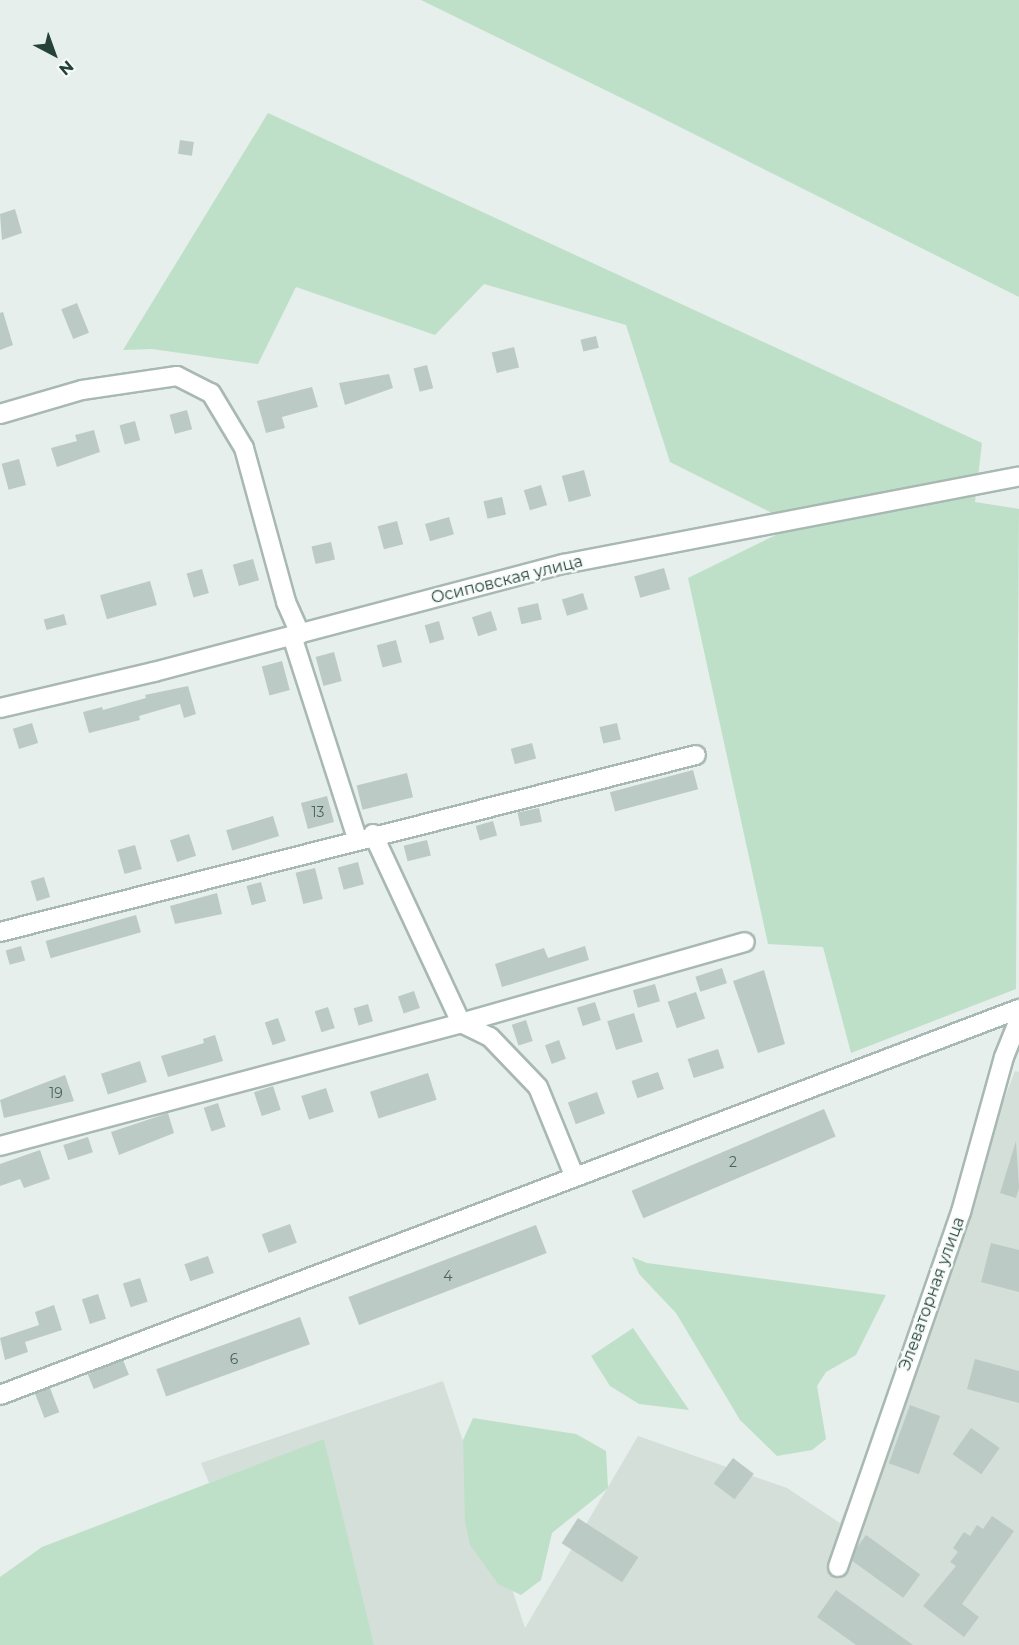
<!DOCTYPE html>
<meta charset="utf-8">
<style>
body{margin:0}
#map{position:relative;width:1019px;height:1645px;overflow:hidden;background:#e6efeb;font-family:Montserrat,sans-serif}
div>[style]{position:absolute}
[style*='--x']{left:calc(var(--x)*1px);top:calc(var(--y)*1px);width:calc(var(--w)*1px);rotate:calc(var(--a)*1deg)}
.built>*{inset:0;background:#d4dfda}
.green>*{inset:0;background:#bfe0c8}
.building>*{inset:0;background:#bbcac4;transform-origin:0 0}
.roads{filter:drop-shadow(2px 0 #a8b8b2) drop-shadow(-2px 0 #a8b8b2) drop-shadow(0 2px #a8b8b2) drop-shadow(0 -2px #a8b8b2)}
.minor>*{height:18px;margin:-9px;padding:0 9px;transform-origin:9px;border-radius:9px;background:#fff}
span{translate:-50% -50%;white-space:nowrap;text-align:center;line-height:1.15;-webkit-text-stroke:4.5px #f7fbf9;paint-order:stroke}
.number-label{font-size:14px;color:#4a645c}
.number-label span{-webkit-text-stroke-width:0}
.street-label{font-size:16px;color:#24423a}
.north{position:absolute;left:24px;top:24px;width:60px;height:60px;-webkit-text-stroke:4px #f7fbf9;paint-order:stroke;rotate:139deg;font-size:16px;font-weight:700;line-height:24px;text-align:center;color:#24423a}
.north::after{content:'';display:block;margin:auto;width:21px;height:27px;background:#24423a;clip-path:polygon(50% 0,100% 100%,50% 72%,0 100%)}
</style>
<div id="map">
<div class="built">
<div style="clip-path:polygon(1015px 1071px,1019px 1072px,1019px 1645px,373px 1645px,324px 1440px,209px 1483px,201px 1463px,443px 1381px,525px 1628px,638px 1436px,787px 1488px,840px 1523px)"></div>
</div>
<div class="green">
<div style="clip-path:polygon(421px 0,1019px 0,1019px 297px,648px 111px)"></div>
<div style="clip-path:polygon(268px 113px,982px 443px,975px 502px,1019px 509px,1016px 989px,851px 1053px,823px 947px,768px 944px,688px 578px,796px 525px,670px 462px,626px 325px,484px 284px,435px 335px,296px 287px,258px 364px,152px 349px,123px 350px)"></div>
<div style="clip-path:polygon(632px 1257px,647px 1263px,886px 1295px,856px 1355px,826px 1372px,817px 1386px,826px 1439px,812px 1450px,777px 1456px,740px 1420px,676px 1313px,639px 1274px)"></div>
<div style="clip-path:polygon(633px 1328px,689px 1410px,639px 1404px,610px 1386px,591px 1356px)"></div>
<div style="clip-path:polygon(473px 1418px,576px 1434px,606px 1451px,608px 1488px,552px 1533px,541px 1580px,521px 1595px,498px 1584px,470px 1545px,465px 1522px,463px 1440px)"></div>
<div style="clip-path:polygon(324px 1439px,374px 1645px,0 1645px,0 1577px,42px 1547px)"></div>
</div>
<div class="building">
<div style="left:180px;top:140px;width:14px;height:14px;rotate:8deg"></div>
<div style="clip-path:polygon(15px 209px,22px 233px,2px 240px,0 214px)"></div>
<div style="left:77px;top:303px;width:32px;height:17px;rotate:68deg"></div>
<div style="clip-path:polygon(3px 312px,13px 345px,0 350px,0 313px)"></div>
<div style="left:596px;top:336px;width:12px;height:16px;rotate:76deg"></div>
<div style="left:514px;top:347px;width:21px;height:23px;rotate:76deg"></div>
<div style="left:427px;top:365px;width:24px;height:14px;rotate:75deg"></div>
<div style="clip-path:polygon(389px 374px,393px 388px,345px 405px,339px 383px)"></div>
<div style="clip-path:polygon(312px 387px,318px 407px,282px 417px,285px 428px,266px 433px,257px 401px)"></div>
<div style="left:187px;top:410px;width:20px;height:18px;rotate:75deg"></div>
<div style="left:135px;top:421px;width:20px;height:16px;rotate:75deg"></div>
<div style="clip-path:polygon(94px 430px,100px 452px,57px 467px,51px 448px,77px 441px,75px 435px)"></div>
<div style="left:19px;top:459px;width:27px;height:18px;rotate:75deg"></div>
<div style="left:584px;top:470px;width:27px;height:23px;rotate:75deg"></div>
<div style="left:541px;top:485px;width:21px;height:18px;rotate:73deg"></div>
<div style="left:502px;top:497px;width:18px;height:19px;rotate:77deg"></div>
<div style="left:449px;top:517px;width:18px;height:25px;rotate:74deg"></div>
<div style="left:397px;top:521px;width:24px;height:20px;rotate:75deg"></div>
<div style="left:331px;top:542px;width:18px;height:20px;rotate:77deg"></div>
<div style="left:253px;top:559px;width:22px;height:21px;rotate:74deg"></div>
<div style="left:664px;top:568px;width:22px;height:31px;rotate:74deg"></div>
<div style="left:202px;top:569px;width:25px;height:16px;rotate:74deg"></div>
<div style="left:150px;top:581px;width:25px;height:52px;rotate:74deg"></div>
<div style="left:583px;top:593px;width:17px;height:22px;rotate:73deg"></div>
<div style="left:538px;top:603px;width:17px;height:21px;rotate:77deg"></div>
<div style="left:491px;top:611px;width:20px;height:20px;rotate:72deg"></div>
<div style="left:64px;top:614px;width:11px;height:21px;rotate:75deg"></div>
<div style="left:439px;top:621px;width:19px;height:15px;rotate:74deg"></div>
<div style="left:396px;top:640px;width:23px;height:20px;rotate:75deg"></div>
<div style="left:334px;top:652px;width:30px;height:19px;rotate:75deg"></div>
<div style="left:282px;top:661px;width:30px;height:21px;rotate:75deg"></div>
<div style="clip-path:polygon(188px 686px,196px 714px,184px 718px,180px 704px,139px 716px,140px 720px,89px 733px,83px 712px,102px 707px,103px 710px,146px 698px,145px 695px)"></div>
<div style="left:32px;top:723px;width:21px;height:20px;rotate:73deg"></div>
<div style="left:617px;top:723px;width:17px;height:18px;rotate:77deg"></div>
<div style="left:532px;top:743px;width:16px;height:22px;rotate:75deg"></div>
<div style="left:693px;top:770px;width:20px;height:86px;rotate:75deg"></div>
<div style="left:407px;top:773px;width:25px;height:52px;rotate:76deg"></div>
<div style="left:327px;top:796px;width:27px;height:27px;rotate:75deg"></div>
<div style="left:539px;top:808px;width:14px;height:22px;rotate:78deg"></div>
<div style="left:273px;top:816px;width:21px;height:49px;rotate:73deg"></div>
<div style="left:493px;top:821px;width:15px;height:18px;rotate:74deg"></div>
<div style="left:189px;top:834px;width:23px;height:20px;rotate:72deg"></div>
<div style="left:427px;top:840px;width:16px;height:24px;rotate:76deg"></div>
<div style="left:135px;top:845px;width:25px;height:18px;rotate:74deg"></div>
<div style="left:358px;top:862px;width:23px;height:21px;rotate:75deg"></div>
<div style="left:315px;top:868px;width:32px;height:20px;rotate:76deg"></div>
<div style="left:44px;top:877px;width:21px;height:14px;rotate:73deg"></div>
<div style="left:261px;top:882px;width:20px;height:15px;rotate:75deg"></div>
<div style="clip-path:polygon(217px 893px,222px 914px,175px 924px,170px 906px)"></div>
<div style="left:136px;top:915px;width:18px;height:94px;rotate:74deg"></div>
<div style="left:21px;top:946px;width:15px;height:16px;rotate:74deg"></div>
<div style="clip-path:polygon(585px 946px,589px 960px,502px 987px,495px 964px,544px 948px,548px 958px)"></div>
<div style="left:722px;top:968px;width:16px;height:28px;rotate:72deg"></div>
<div style="clip-path:polygon(764px 970px,785px 1044px,758px 1053px,733px 981px)"></div>
<div style="left:655px;top:984px;width:18px;height:23px;rotate:74deg"></div>
<div style="left:414px;top:991px;width:18px;height:17px;rotate:71deg"></div>
<div style="left:696px;top:992px;width:28px;height:30px;rotate:71deg"></div>
<div style="left:595px;top:1002px;width:19px;height:19px;rotate:72deg"></div>
<div style="left:368px;top:1004px;width:18px;height:15px;rotate:74deg"></div>
<div style="left:328px;top:1007px;width:22px;height:14px;rotate:72deg"></div>
<div style="left:634px;top:1013px;width:30px;height:28px;rotate:73deg"></div>
<div style="left:278px;top:1018px;width:24px;height:14px;rotate:71deg"></div>
<div style="left:526px;top:1020px;width:22px;height:15px;rotate:72deg"></div>
<div style="clip-path:polygon(215px 1035px,223px 1061px,168px 1077px,161px 1056px,204px 1043px,203px 1039px)"></div>
<div style="left:559px;top:1040px;width:20px;height:15px;rotate:70deg"></div>
<div style="left:718px;top:1049px;width:20px;height:32px;rotate:72deg"></div>
<div style="left:140px;top:1061px;width:22px;height:41px;rotate:72deg"></div>
<div style="left:658px;top:1072px;width:18px;height:28px;rotate:71deg"></div>
<div style="left:428px;top:1073px;width:28px;height:61px;rotate:72deg"></div>
<div style="clip-path:polygon(65px 1075px,74px 1101px,4px 1118px,0 1100px)"></div>
<div style="left:273px;top:1086px;width:25px;height:20px;rotate:72deg"></div>
<div style="left:326px;top:1088px;width:25px;height:26px;rotate:72deg"></div>
<div style="left:597px;top:1092px;width:23px;height:31px;rotate:70deg"></div>
<div style="left:218px;top:1103px;width:25px;height:15px;rotate:72deg"></div>
<div style="left:824px;top:1109px;width:30px;height:209px;rotate:67deg"></div>
<div style="clip-path:polygon(168px 1113px,174px 1133px,119px 1155px,111px 1132px)"></div>
<div style="left:88px;top:1137px;width:16px;height:26px;rotate:72deg"></div>
<div style="clip-path:polygon(1016px 1141px,1019px 1188px,1016px 1198px,1000px 1193px)"></div>
<div style="clip-path:polygon(40px 1150px,50px 1179px,24px 1188px,20px 1179px,0 1186px,0 1164px)"></div>
<div style="left:290px;top:1224px;width:20px;height:30px;rotate:70deg"></div>
<div style="left:536px;top:1225px;width:30px;height:201px;rotate:69deg"></div>
<div style="clip-path:polygon(991px 1243px,1019px 1250px,1019px 1292px,981px 1282px)"></div>
<div style="left:208px;top:1256px;width:18px;height:25px;rotate:71deg"></div>
<div style="left:140px;top:1278px;width:25px;height:18px;rotate:72deg"></div>
<div style="left:98px;top:1294px;width:26px;height:17px;rotate:72deg"></div>
<div style="clip-path:polygon(54px 1305px,62px 1330px,25px 1342px,28px 1352px,5px 1360px,0 1338px,39px 1325px,35px 1312px)"></div>
<div style="left:300px;top:1317px;width:29px;height:153px;rotate:70deg"></div>
<div style="clip-path:polygon(975px 1359px,1019px 1371px,1019px 1403px,967px 1389px)"></div>
<div style="left:123px;top:1360px;width:16px;height:38px;rotate:68deg"></div>
<div style="left:50px;top:1388px;width:26px;height:16px;rotate:69deg"></div>
<div style="left:910px;top:1405px;width:32px;height:62px;rotate:20deg"></div>
<div style="left:971px;top:1428px;width:35px;height:32px;rotate:35deg"></div>
<div style="left:733px;top:1458px;width:26px;height:32px;rotate:37deg"></div>
<div style="clip-path:polygon(992px 1516px,1014px 1531px,962px 1604px,979px 1617px,964px 1637px,923px 1606px,956px 1566px,950px 1562px,958px 1552px,953px 1548px,964px 1532px,970px 1536px,977px 1525px,983px 1529px)"></div>
<div style="left:578px;top:1518px;width:72px;height:30px;rotate:33deg"></div>
<div style="left:866px;top:1535px;width:67px;height:29px;rotate:36deg"></div>
<div style="clip-path:polygon(836px 1590px,913px 1645px,856px 1645px,817px 1617px)"></div>
</div>
<div class="roads">
<div class="minor">
<div style="--x:0;--y:414;--w:85;--a:-16.3"></div>
<div style="--x:82;--y:390;--w:96;--a:-8.4"></div>
<div style="--x:177;--y:376;--w:38;--a:27"></div>
<div style="--x:211;--y:393;--w:64;--a:59"></div>
<div style="--x:244;--y:448;--w:160;--a:74.7"></div>
<div style="--x:286;--y:602;--w:35;--a:66"></div>
<div style="--x:292;--y:636;--w:213;--a:72.2"></div>
<div style="--x:0;--y:708;--w:158;--a:-13.2"></div>
<div style="--x:154;--y:672;--w:424;--a:-14.8"></div>
<div style="--x:564;--y:564;--w:463;--a:-10.9"></div>
<div style="--x:373;--y:834;--w:208;--a:65"></div>
<div style="--x:461;--y:1023;--w:32;--a:26"></div>
<div style="--x:490;--y:1037;--w:69;--a:46.2"></div>
<div style="--x:538;--y:1087;--w:95;--a:67.8"></div>
<div style="--x:0;--y:932;--w:718;--a:-14.27"></div>
<div style="--x:0;--y:1146;--w:477;--a:-14.9"></div>
<div style="--x:461;--y:1023;--w:295;--a:-15.9"></div>
<div style="--x:0;--y:1395;--w:1090;--a:-20.75"></div>
<div style="--x:838;--y:1567;--w:376;--a:-70.9"></div>
<div style="--x:961;--y:1212;--w:161;--a:-74.5"></div>
<div style="--x:1004;--y:1057;--w:40;--a:-68"></div>
</div>
</div>
<div class="number-label">
<span style="left:318px;top:812px">13</span>
<span style="left:56px;top:1093px">19</span>
<span style="left:733px;top:1162px">2</span>
<span style="left:448px;top:1276px">4</span>
<span style="left:234px;top:1359px">6</span>
</div>
<div class="street-label">
<span style="left:507px;top:580px;rotate:-14deg">Осиповская улица</span>
<span style="left:932px;top:1294px;rotate:-70deg">Элеваторная улица</span>
</div>
<div class="north">N</div>
</div>
